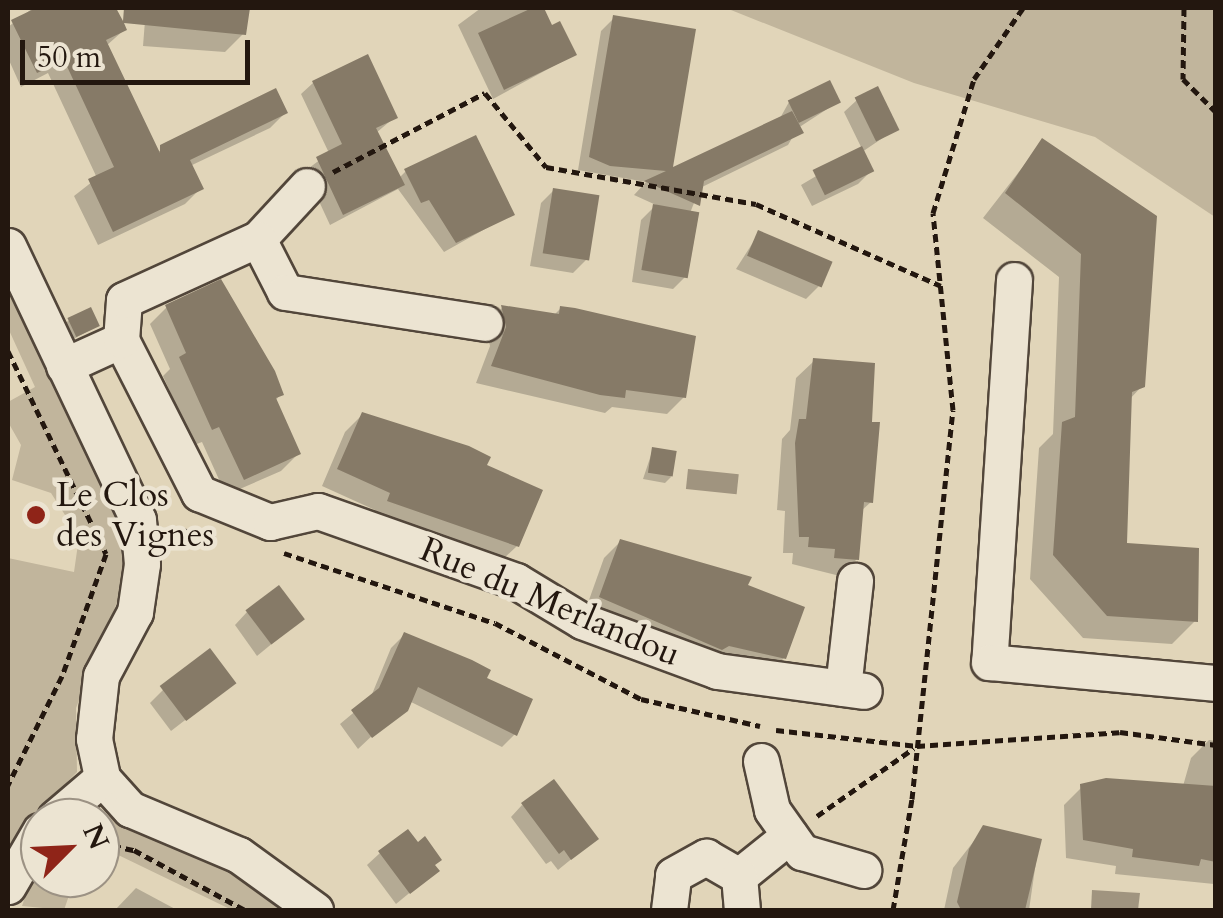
<!DOCTYPE html>
<style>
body{margin:0}
#map{position:relative;width:1223px;height:918px;overflow:hidden;background:#e1d5b9;font-family:Cardo,serif}
div>[style]{position:absolute}
[style*='--x']{left:calc(var(--x)*1px);top:calc(var(--y)*1px);width:calc(var(--w)*1px);rotate:calc(var(--a)*1deg)}
.green>*{inset:0;background:#c1b59c}
.water>*{inset:0;background:#a0947f;transform-origin:0 0}
.shadow>*{inset:0;background:#0003}
.building>*{inset:0;background:#867a67;transform-origin:0 0}
.path>*{height:5px;margin-top:-2.5px;transform-origin:0;background:repeating-linear-gradient(90deg,#23170f 0 8px,transparent 0 13px)}
.roads{filter:drop-shadow(2px 0 #52463a) drop-shadow(-2px 0 #52463a) drop-shadow(0 2px #52463a) drop-shadow(0 -2px #52463a)}
.minor>*{height:35px;margin:-17.5px;padding:0 17.5px;transform-origin:17.5px;border-radius:17.5px;background:#ece4d2}
.dots>*{width:28px;height:28px;translate:-50% -50%;box-sizing:border-box;border:5px solid #ece4d2;border-radius:50%}
span{translate:-50% -50%;white-space:nowrap;text-align:center;line-height:1.15;-webkit-text-stroke:9px #ece4d2;paint-order:stroke}
.poi-label{font-size:35px;color:#23170f}
.left{translate:0 -50%;text-align:left}
.street-label{font-size:35px;color:#23170f}
.frame{position:absolute;inset:0;border:10px solid #23170f;pointer-events:none}
.north{position:absolute;left:20px;top:798px;width:100px;height:100px;box-sizing:border-box;background:#ece4d2;border:2px solid #9c9284;border-radius:50%;rotate:66deg;font-size:28px;font-weight:700;line-height:40px;text-align:center;color:#23170f}
.north::after{content:'';display:block;margin:auto;width:35px;height:45px;background:#8f2418;clip-path:polygon(50% 0,100% 100%,50% 72%,0 100%)}
.scale{position:absolute;left:20px;top:40px;width:230px;height:45px;box-sizing:border-box;border:5px solid #23170f;border-top:0;padding-left:12px;font-size:30px;line-height:35px;white-space:nowrap;color:#23170f;-webkit-text-stroke:8px #ece4d2;paint-order:stroke}
</style>
<div id="map">
<div class="green">
<div style="clip-path:polygon(726px 8px,1215px 8px,1215px 217px,1095px 137px,914px 83px)"></div>
<div style="clip-path:polygon(8px 290px,119px 517px,129px 571px,76px 708px,77px 772px,21px 830px,8px 855px,8px 558px,74px 572px,79px 537px,51px 493px,12px 480px,21px 445px,8px 422px,8px 402px,35px 387px,8px 328px)"></div>
<div style="clip-path:polygon(93px 816px,128px 820px,223px 868px,286px 910px,232px 910px,112px 852px,100px 854px,100px 818px)"></div>
<div style="clip-path:polygon(40px 853px,40px 878px,75px 878px,64px 910px,22px 906px)"></div>
</div>
<div class="water">
<div style="left:688px;top:469px;width:51px;height:20px;rotate:6deg"></div>
<div style="clip-path:polygon(1092px 890px,1140px 893px,1138px 910px,1091px 910px)"></div>
</div>
<div class="shadow">
<div style="clip-path:polygon(33px 8px,113px 8px,124px 30px,106px 46px,156px 152px,285px 113px,270px 128px,190px 166px,201px 188px,185px 204px,98px 245px,74px 196px,97px 178px,48px 73px,21px 87px,8px 58px,8px 27px)"></div>
<div style="clip-path:polygon(146px 8px,247px 8px,243px 34px,225px 52px,143px 46px)"></div>
<div style="clip-path:polygon(481px 8px,538px 8px,574px 55px,493px 99px,458px 25px)"></div>
<div style="clip-path:polygon(614px 18px,670px 172px,779px 120px,789px 102px,838px 102px,798px 128px,788px 145px,700px 188px,690px 213px,686px 276px,673px 289px,632px 282px,641px 220px,656px 205px,634px 195px,646px 182px,578px 170px,601px 31px)"></div>
<div style="clip-path:polygon(313px 83px,395px 117px,376px 133px,399px 178px,406px 171px,512px 214px,444px 252px,398px 189px,330px 225px,305px 171px,329px 153px,301px 94px)"></div>
<div style="clip-path:polygon(857px 100px,896px 129px,862px 152px,871px 171px,858px 184px,812px 206px,801px 185px,862px 149px,844px 112px)"></div>
<div style="clip-path:polygon(1042px 142px,1142px 386px,1129px 400px,1124px 545px,1195px 621px,1172px 644px,1083px 638px,1030px 579px,1039px 448px,1053px 434px,1059px 277px,983px 218px)"></div>
<div style="clip-path:polygon(554px 190px,586px 260px,573px 273px,530px 266px,541px 203px)"></div>
<div style="clip-path:polygon(759px 233px,819px 286px,806px 299px,736px 269px)"></div>
<div style="clip-path:polygon(167px 307px,281px 394px,275px 401px,298px 454px,281px 471px,226px 495px,202px 442px,194px 445px,163px 376px,170px 369px,150px 324px)"></div>
<div style="clip-path:polygon(502px 308px,554px 315px,561px 308px,684px 397px,667px 414px,612px 407px,605px 413px,476px 383px,490px 346px,485px 324px)"></div>
<div style="clip-path:polygon(69px 320px,97px 326px,70px 341px,63px 326px)"></div>
<div style="clip-path:polygon(814px 361px,871px 502px,861px 511px,857px 559px,840px 576px,792px 564px,793px 553px,783px 553px,785px 511px,777px 510px,782px 439px,790px 430px,796px 378px)"></div>
<div style="clip-path:polygon(362px 415px,484px 466px,517px 546px,500px 562px,372px 518px,375px 510px,322px 486px,345px 432px)"></div>
<div style="clip-path:polygon(653px 449px,671px 477px,665px 483px,643px 479px)"></div>
<div style="clip-path:polygon(621px 541px,784px 658px,767px 675px,584px 614px,604px 558px)"></div>
<div style="clip-path:polygon(247px 612px,302px 619px,257px 656px,235px 625px)"></div>
<div style="clip-path:polygon(404px 635px,484px 679px,515px 734px,502px 747px,409px 701px,358px 749px,340px 724px,370px 699px,391px 648px)"></div>
<div style="clip-path:polygon(233px 683px,171px 731px,150px 703px,163px 690px)"></div>
<div style="clip-path:polygon(1209px 740px,1216px 741px,1214px 884px,1115px 874px,1116px 866px,1066px 858px,1064px 805px,1082px 787px,1183px 786px,1191px 758px)"></div>
<div style="clip-path:polygon(522px 805px,596px 839px,558px 870px,551px 861px,546px 864px,511px 817px)"></div>
<div style="clip-path:polygon(984px 828px,1039px 841px,1029px 910px,944px 910px,953px 868px)"></div>
<div style="clip-path:polygon(380px 853px,432px 866px,436px 871px,396px 904px,367px 865px)"></div>
<div style="clip-path:polygon(136px 888px,177px 910px,115px 910px)"></div>
</div>
<div class="building">
<div style="clip-path:polygon(36px 8px,116px 8px,123px 21px,124px 8px,250px 8px,246px 35px,124px 23px,127px 30px,106px 40px,160px 153px,160px 145px,276px 88px,288px 113px,190px 160px,204px 189px,113px 232px,88px 179px,114px 167px,64px 60px,37px 73px,11px 20px)"></div>
<div style="clip-path:polygon(532px 8px,544px 8px,552px 25px,560px 21px,577px 55px,504px 90px,478px 33px)"></div>
<div style="clip-path:polygon(613px 15px,696px 29px,673px 167px,792px 111px,804px 133px,704px 181px,700px 206px,644px 181px,666px 171px,610px 166px,589px 157px)"></div>
<div style="clip-path:polygon(368px 54px,398px 118px,376px 128px,405px 185px,343px 215px,316px 157px,342px 144px,312px 81px)"></div>
<div style="left:830px;top:80px;width:25px;height:47px;rotate:64deg"></div>
<div style="left:878px;top:86px;width:49px;height:26px;rotate:64deg"></div>
<div style="clip-path:polygon(476px 135px,515px 215px,456px 243px,429px 200px,421px 203px,404px 169px)"></div>
<div style="clip-path:polygon(1042px 138px,1157px 216px,1145px 387px,1132px 392px,1127px 543px,1199px 548px,1198px 622px,1107px 616px,1053px 555px,1062px 422px,1075px 417px,1081px 254px,1005px 193px)"></div>
<div style="left:862px;top:146px;width:28px;height:55px;rotate:64deg"></div>
<div style="left:553px;top:188px;width:47px;height:66px;rotate:9deg"></div>
<div style="left:653px;top:204px;width:47px;height:67px;rotate:10deg"></div>
<div style="left:758px;top:230px;width:81px;height:28px;rotate:23deg"></div>
<div style="clip-path:polygon(221px 279px,275px 371px,284px 395px,276px 398px,301px 454px,244px 480px,219px 427px,212px 430px,179px 357px,186px 353px,165px 305px)"></div>
<div style="clip-path:polygon(501px 305px,559px 314px,560px 306px,575px 308px,696px 336px,686px 398px,626px 390px,625px 398px,600px 395px,491px 366px,506px 327px)"></div>
<div style="left:91px;top:307px;width:21px;height:26px;rotate:65deg"></div>
<div style="clip-path:polygon(813px 358px,875px 363px,872px 422px,880px 422px,873px 503px,864px 502px,859px 560px,834px 558px,835px 549px,808px 547px,809px 537px,799px 537px,795px 443px,799px 419px,806px 419px)"></div>
<div style="clip-path:polygon(362px 412px,469px 446px,491px 457px,487px 465px,543px 490px,519px 547px,387px 501px,390px 493px,337px 469px)"></div>
<div style="left:652px;top:447px;width:25px;height:26px;rotate:9deg"></div>
<div style="clip-path:polygon(620px 539px,752px 577px,748px 585px,805px 607px,786px 659px,729px 646px,722px 650px,599px 597px)"></div>
<div style="left:279px;top:585px;width:43px;height:42px;rotate:53deg"></div>
<div style="clip-path:polygon(404px 632px,472px 660px,491px 670px,487px 678px,533px 699px,517px 736px,418px 687px,408px 711px,372px 738px,351px 710px,379px 688px)"></div>
<div style="left:210px;top:648px;width:44px;height:63px;rotate:53deg"></div>
<div style="clip-path:polygon(1106px 778px,1216px 786px,1216px 862px,1201px 859px,1199px 866px,1132px 857px,1133px 849px,1083px 840px,1080px 784px)"></div>
<div style="clip-path:polygon(554px 779px,599px 839px,571px 860px,564px 850px,559px 854px,521px 803px)"></div>
<div style="clip-path:polygon(983px 825px,1042px 839px,1025px 910px,961px 910px,957px 902px,969px 849px)"></div>
<div style="clip-path:polygon(408px 829px,418px 842px,425px 836px,442px 860px,435px 865px,440px 871px,410px 894px,378px 851px)"></div>
</div>
<div class="path">
<div style="--x:1184;--y:8;--w:71;--a:90.8"></div>
<div style="--x:1183;--y:79;--w:47;--a:45"></div>
<div style="--x:333;--y:172;--w:171;--a:-27.5"></div>
<div style="--x:485;--y:93;--w:96;--a:50.5"></div>
<div style="--x:546;--y:167;--w:213;--a:10"></div>
<div style="--x:756;--y:204;--w:202;--a:23.9"></div>
<div style="--x:8;--y:351;--w:225;--a:64.2"></div>
<div style="--x:106;--y:554;--w:130;--a:109.8"></div>
<div style="--x:62;--y:676;--w:122;--a:116.4"></div>
<div style="--x:172;--y:528;--w:44;--a:11.8"></div>
<div style="--x:284;--y:553;--w:222;--a:18.4"></div>
<div style="--x:495;--y:623;--w:165;--a:27.5"></div>
<div style="--x:641;--y:699;--w:122;--a:12.8"></div>
<div style="--x:776;--y:730;--w:142;--a:6.5"></div>
<div style="--x:917;--y:746;--w:203;--a:-3.9"></div>
<div style="--x:1120;--y:732;--w:97;--a:7.7"></div>
<div style="--x:817;--y:816;--w:118;--a:-35"></div>
<div style="--x:100;--y:843;--w:35;--a:12"></div>
<div style="--x:134;--y:850;--w:126;--a:28.4"></div>
<div style="--x:893;--y:910;--w:113;--a:-80.3"></div>
<div style="--x:912;--y:799;--w:391;--a:-84"></div>
<div style="--x:953;--y:410;--w:198;--a:-95.8"></div>
<div style="--x:933;--y:213;--w:140;--a:-73"></div>
<div style="--x:974;--y:79;--w:86;--a:-55.4"></div>
</div>
<div class="roads">
<div class="minor">
<div style="--x:258;--y:239;--w:72;--a:-47.2"></div>
<div style="--x:8;--y:246;--w:303;--a:64.6"></div>
<div style="--x:138;--y:520;--w:44;--a:84.8"></div>
<div style="--x:142;--y:564;--w:49;--a:98.3"></div>
<div style="--x:135;--y:612;--w:72;--a:118"></div>
<div style="--x:101;--y:676;--w:63;--a:96.3"></div>
<div style="--x:94;--y:739;--w:40;--a:78"></div>
<div style="--x:1014;--y:280;--w:383;--a:93.7"></div>
<div style="--x:989;--y:662;--w:228;--a:5.3"></div>
<div style="--x:121;--y:340;--w:172;--a:63"></div>
<div style="--x:199;--y:493;--w:77;--a:22.2"></div>
<div style="--x:270;--y:522;--w:49;--a:-12.9"></div>
<div style="--x:318;--y:511;--w:210;--a:19.5"></div>
<div style="--x:516;--y:581;--w:77;--a:31.2"></div>
<div style="--x:582;--y:621;--w:144;--a:20.3"></div>
<div style="--x:717;--y:671;--w:148;--a:7.7"></div>
<div style="--x:64;--y:366;--w:63;--a:-24.5"></div>
<div style="--x:121;--y:340;--w:40;--a:-85.7"></div>
<div style="--x:124;--y:300;--w:147;--a:-24.5"></div>
<div style="--x:258;--y:239;--w:59;--a:63"></div>
<div style="--x:285;--y:292;--w:202;--a:8.8"></div>
<div style="--x:843;--y:688;--w:108;--a:-83.6"></div>
<div style="--x:761;--y:761;--w:50;--a:77.3"></div>
<div style="--x:772;--y:810;--w:52;--a:54.5"></div>
<div style="--x:802;--y:852;--w:64;--a:16.4"></div>
<div style="--x:102;--y:778;--w:42;--a:47.9"></div>
<div style="--x:130;--y:809;--w:118;--a:22.9"></div>
<div style="--x:239;--y:855;--w:94;--a:35.9"></div>
<div style="--x:55;--y:818;--w:62;--a:-40.4"></div>
<div style="--x:739;--y:876;--w:65;--a:-38.8"></div>
<div style="--x:8;--y:886;--w:64;--a:-59.8"></div>
<div style="--x:669;--y:910;--w:35;--a:-83"></div>
<div style="--x:673;--y:875;--w:38;--a:-29"></div>
<div style="--x:706;--y:857;--w:38;--a:30"></div>
<div style="--x:739;--y:876;--w:34;--a:85"></div>
</div>
</div>
<div class="dots">
<div style="left:36px;top:515px;background:#8f2418"></div>
</div>
<div class="poi-label">
<span class="left" style="left:56px;top:515px">Le Clos<br>des Vignes</span>
</div>
<div class="street-label">
<span style="left:550px;top:602px;rotate:23deg">Rue du Merlandou</span>
</div>
<div class="frame"></div>
<div class="north">N</div>
<div class="scale">50 m</div>
</div>
